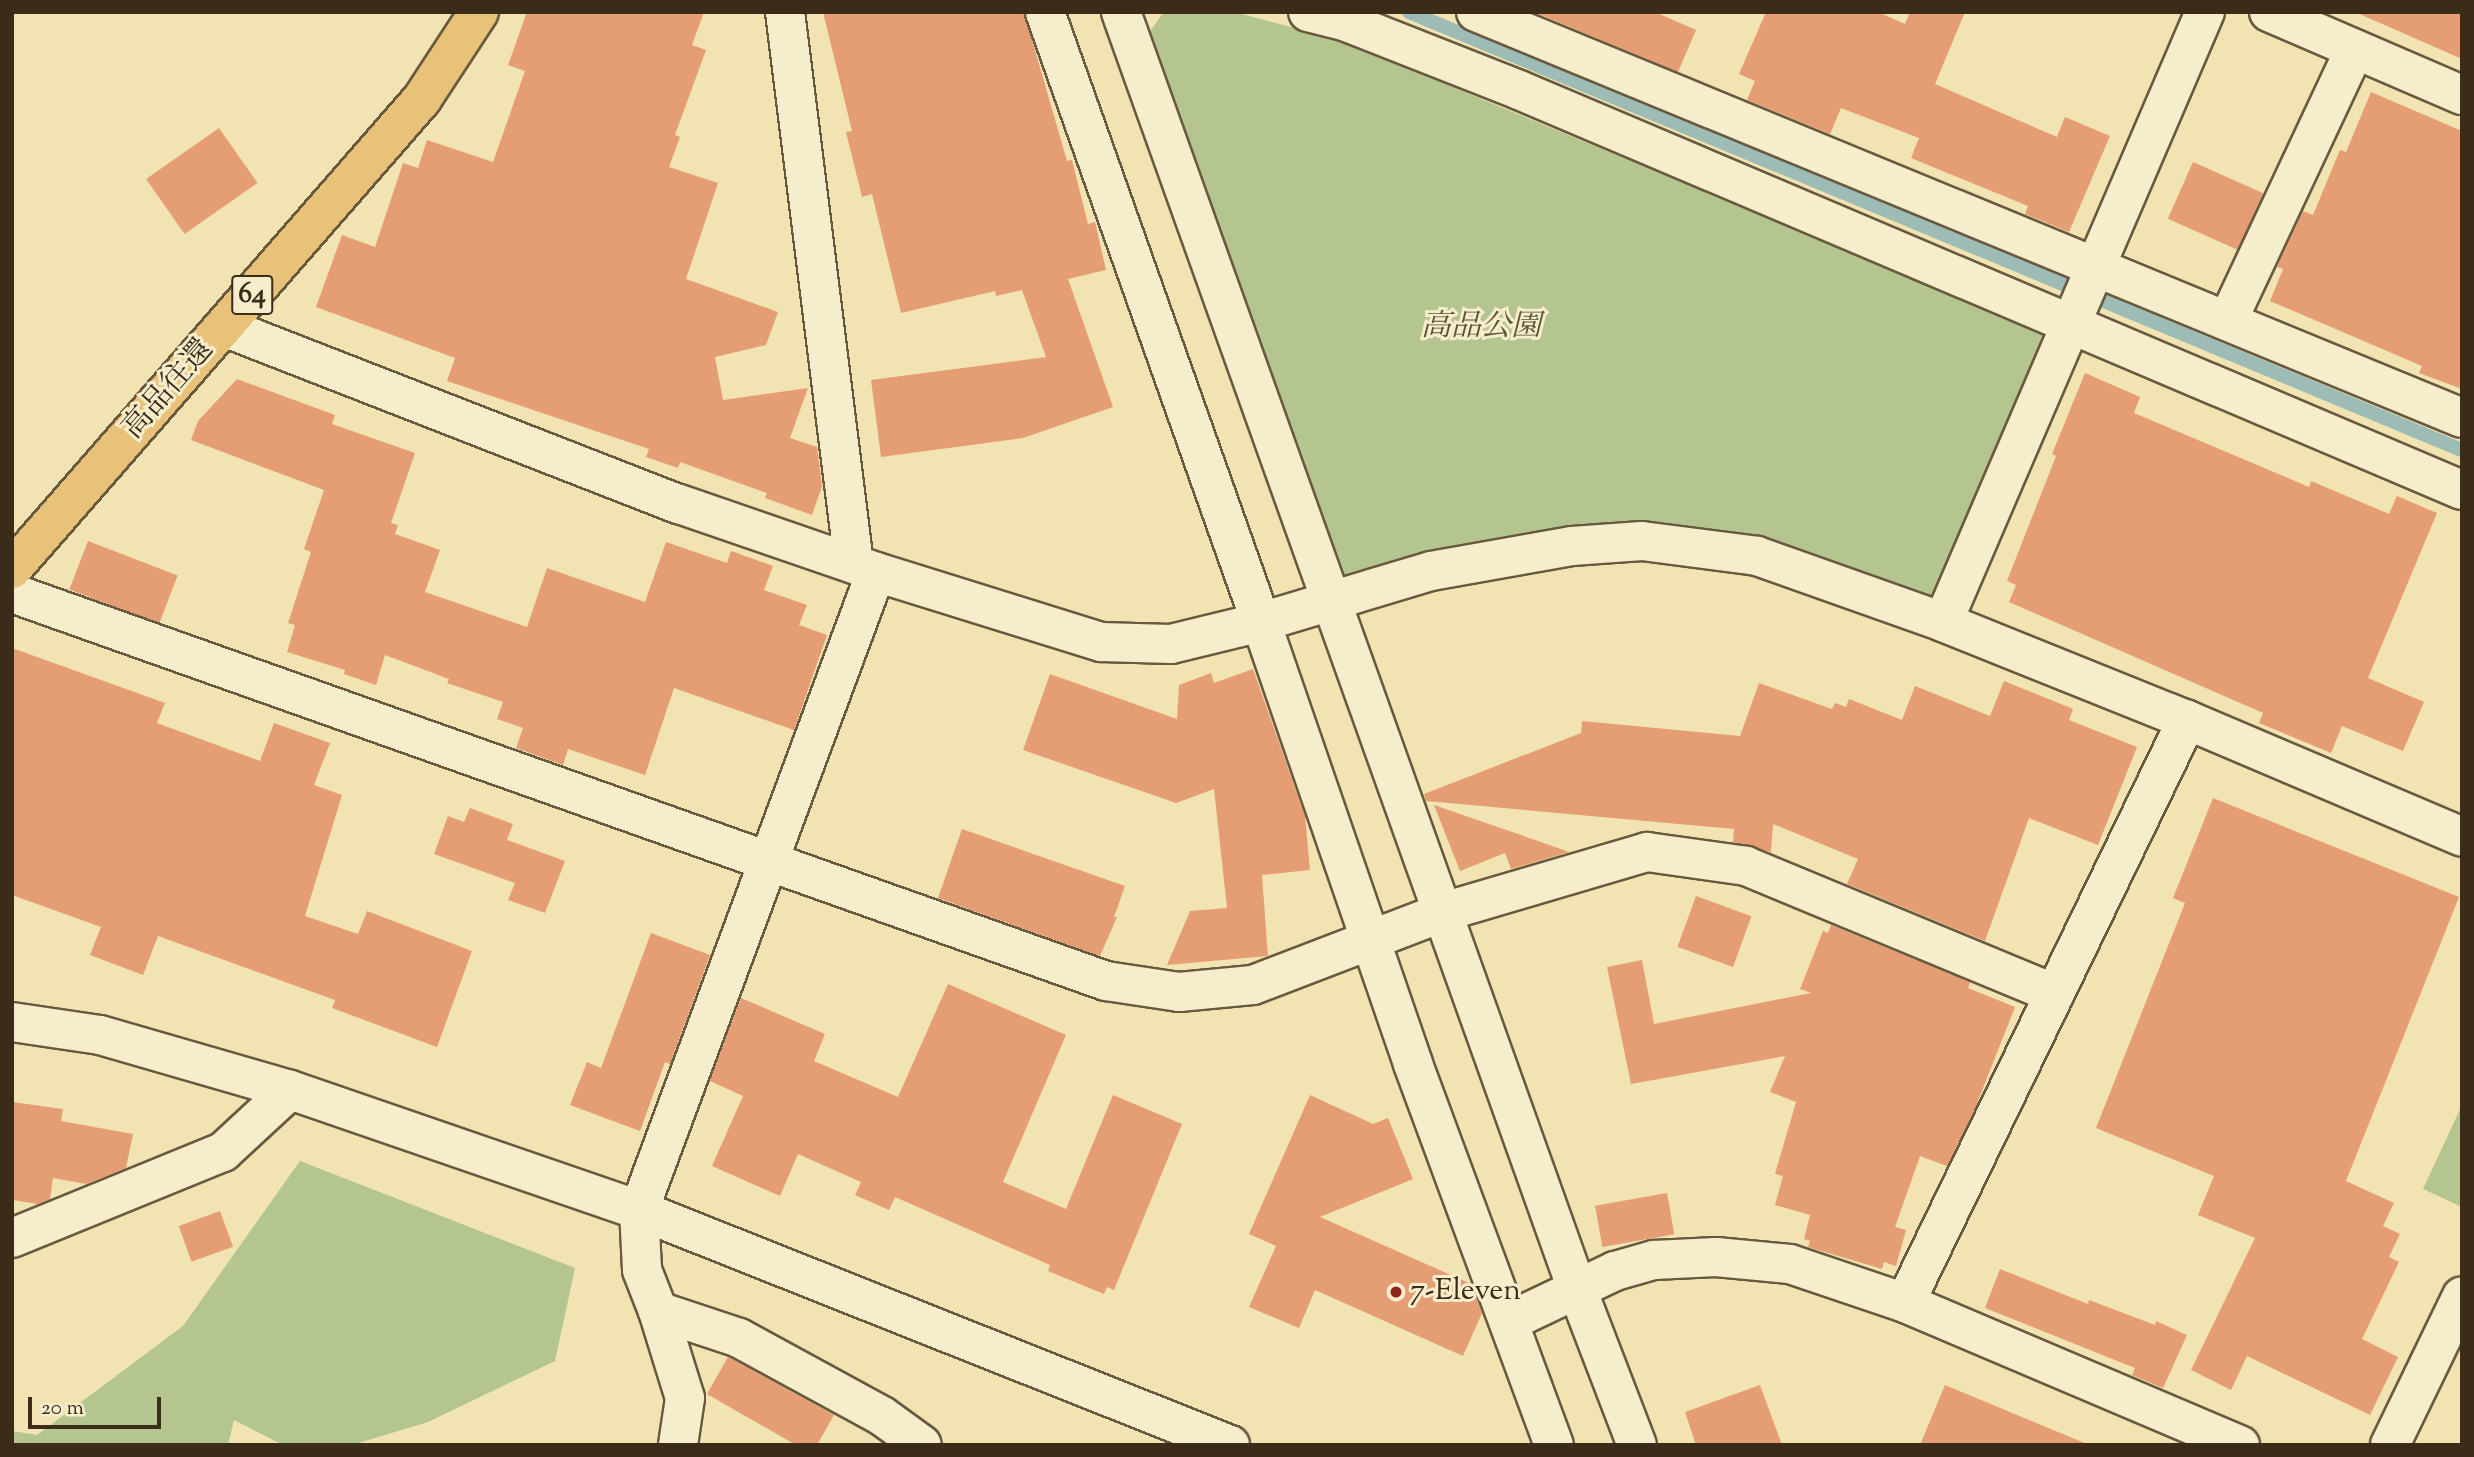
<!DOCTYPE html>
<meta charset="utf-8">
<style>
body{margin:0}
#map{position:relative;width:2474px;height:1457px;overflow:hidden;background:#f1e3b2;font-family:"Sorts Mill Goudy","Noto Serif JP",serif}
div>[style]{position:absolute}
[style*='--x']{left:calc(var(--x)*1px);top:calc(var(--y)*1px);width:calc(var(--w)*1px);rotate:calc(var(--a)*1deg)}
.green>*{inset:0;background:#b4c590}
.stream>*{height:14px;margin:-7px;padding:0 7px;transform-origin:7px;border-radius:7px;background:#9ebcb6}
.building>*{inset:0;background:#e59e73;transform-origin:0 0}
.roads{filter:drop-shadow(2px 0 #68593f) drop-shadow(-2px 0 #68593f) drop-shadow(0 2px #68593f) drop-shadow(0 -2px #68593f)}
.street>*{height:38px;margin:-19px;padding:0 19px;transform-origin:19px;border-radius:19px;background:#f6edcd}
.secondary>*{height:38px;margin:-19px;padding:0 19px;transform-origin:19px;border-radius:19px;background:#f6edcd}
.primary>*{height:38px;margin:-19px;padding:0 19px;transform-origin:19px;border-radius:19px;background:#e8c279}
.dots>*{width:19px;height:19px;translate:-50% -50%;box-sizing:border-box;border:4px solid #f6edcd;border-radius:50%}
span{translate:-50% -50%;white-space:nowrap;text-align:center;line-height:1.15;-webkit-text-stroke:6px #f6edcd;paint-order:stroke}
.shield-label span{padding:2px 5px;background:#f6edcd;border:2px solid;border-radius:5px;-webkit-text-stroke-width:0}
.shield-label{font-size:28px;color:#3b2b19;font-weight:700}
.park-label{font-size:30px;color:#595237;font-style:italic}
.street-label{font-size:30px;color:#3b2b19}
.poi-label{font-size:30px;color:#3b2b19}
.left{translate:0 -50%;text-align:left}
.frame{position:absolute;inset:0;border:14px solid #3b2b19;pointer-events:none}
.scale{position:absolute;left:28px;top:1397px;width:133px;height:32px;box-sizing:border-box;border:4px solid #3b2b19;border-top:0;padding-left:9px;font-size:21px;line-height:24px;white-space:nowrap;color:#3b2b19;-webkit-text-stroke:5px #f6edcd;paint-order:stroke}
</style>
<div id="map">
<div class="green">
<div style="clip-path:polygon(1164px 12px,1234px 12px,1337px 39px,2050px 335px,1934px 599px,1759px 536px,1644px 523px,1344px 579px,1148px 34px)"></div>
<div style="clip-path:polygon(2462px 1105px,2462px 1207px,2423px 1189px)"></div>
<div style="clip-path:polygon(300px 1161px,575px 1268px,555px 1361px,428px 1422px,352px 1445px,283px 1445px,234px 1420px,228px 1445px,12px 1445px,12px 1431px,37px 1435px,183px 1326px)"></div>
</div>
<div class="stream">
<div style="--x:1409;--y:12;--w:1140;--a:22.59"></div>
</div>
<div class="building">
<div style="clip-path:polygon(527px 12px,704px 12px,692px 45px,706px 50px,675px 135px,680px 137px,669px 167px,718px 183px,686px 279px,778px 312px,766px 345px,715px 357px,723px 400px,808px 388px,790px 438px,817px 447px,822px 486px,812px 515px,765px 498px,767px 493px,680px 462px,678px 468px,646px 457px,649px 449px,447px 381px,455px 358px,316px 307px,342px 235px,375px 247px,403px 163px,418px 168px,427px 140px,493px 162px,525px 71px,508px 65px)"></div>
<div style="clip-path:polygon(823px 12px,1024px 12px,1067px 161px,1072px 160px,1088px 224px,1095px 222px,1106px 270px,1068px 279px,1113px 407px,1023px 438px,881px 457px,871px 380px,1046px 357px,1022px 290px,996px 296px,995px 291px,901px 313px,872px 194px,862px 197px,846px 132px,852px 131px)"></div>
<div style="clip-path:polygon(1534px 12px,1655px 12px,1696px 30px,1678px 72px)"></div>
<div style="clip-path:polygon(1766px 12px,1878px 12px,1905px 24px,1910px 12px,1965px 12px,1935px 84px,2057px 137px,2065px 117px,2110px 136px,2069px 232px,2025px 214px,2028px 206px,1911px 158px,1919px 138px,1841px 108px,1830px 134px,1747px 100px,1755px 81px,1739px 74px)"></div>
<div style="clip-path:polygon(2355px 12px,2462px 12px,2462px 59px)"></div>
<div style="clip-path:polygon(2371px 92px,2462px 131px,2462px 389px,2419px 373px,2422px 366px,2270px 301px,2283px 269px,2277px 267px,2303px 211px,2313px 215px,2340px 150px,2346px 152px)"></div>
<div style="left:219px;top:128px;width:67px;height:89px;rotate:55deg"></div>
<div style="left:2193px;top:162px;width:77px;height:62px;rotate:24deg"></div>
<div style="clip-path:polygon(2085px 373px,2140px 397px,2134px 413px,2309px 487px,2311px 481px,2389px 514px,2397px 496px,2437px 513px,2368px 678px,2424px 702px,2403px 751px,2342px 726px,2331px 753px,2259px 723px,2263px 713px,2009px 602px,2016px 585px,2007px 581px,2056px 456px,2052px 454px)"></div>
<div style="clip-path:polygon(237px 379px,335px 415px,332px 424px,415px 453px,391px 523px,398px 525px,395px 534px,440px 550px,425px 592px,527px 627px,547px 568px,645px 602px,666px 542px,727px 563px,731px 551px,773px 566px,764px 590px,807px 605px,799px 625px,827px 635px,794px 730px,674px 688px,645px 775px,568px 749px,563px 765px,516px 748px,523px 728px,497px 719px,503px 702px,447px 683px,449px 679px,385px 655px,376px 685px,344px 674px,345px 670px,287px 652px,295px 625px,288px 623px,311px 552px,304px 549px,324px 490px,191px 440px,198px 421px)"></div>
<div style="left:88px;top:541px;width:96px;height:52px;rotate:21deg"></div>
<div style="clip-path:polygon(12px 648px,165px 703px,157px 723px,260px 761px,274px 723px,330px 743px,314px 785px,342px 795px,305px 916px,358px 934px,367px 911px,472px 951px,437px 1047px,332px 1008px,335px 1000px,158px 936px,143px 975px,90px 955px,101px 927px,12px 895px)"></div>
<div style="clip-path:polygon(1253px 669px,1305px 816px,1310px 870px,1262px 875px,1268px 956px,1167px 965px,1190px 911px,1227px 908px,1214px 789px,1176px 803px,1023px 750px,1050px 674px,1177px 719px,1179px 685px,1211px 673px,1214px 683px)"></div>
<div style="clip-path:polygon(2004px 681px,2073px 709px,2069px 720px,2137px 747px,2098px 845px,2029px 818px,1985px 941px,1847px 884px,1858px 859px,1773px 824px,1771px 852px,1733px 842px,1734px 829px,1426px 801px,1424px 794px,1581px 733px,1582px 721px,1740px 736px,1759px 683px,1832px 709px,1835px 703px,1846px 707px,1849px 699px,1902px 720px,1915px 686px,1990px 716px)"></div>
<div style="clip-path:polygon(2213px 798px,2459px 897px,2346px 1181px,2394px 1203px,2383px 1226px,2400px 1234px,2389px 1257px,2399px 1262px,2362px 1339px,2398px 1357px,2370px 1415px,2247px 1356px,2231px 1390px,2191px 1370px,2255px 1238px,2198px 1215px,2214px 1176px,2096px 1128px,2185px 903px,2173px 898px)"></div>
<div style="clip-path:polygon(1434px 805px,1538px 841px,1569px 852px,1511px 869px,1505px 853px,1460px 871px)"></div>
<div style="clip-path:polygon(470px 808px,513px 824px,507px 840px,565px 861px,545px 913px,508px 900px,515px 883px,434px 854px,448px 816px,464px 822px)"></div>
<div style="clip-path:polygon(962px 829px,1125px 886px,1114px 917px,1117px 917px,1100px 956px,938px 898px)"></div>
<div style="left:1696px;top:896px;width:59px;height:54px;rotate:20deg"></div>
<div style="clip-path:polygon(1831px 925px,1970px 982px,1968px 988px,2015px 1007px,1974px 1111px,1947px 1166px,1920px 1156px,1895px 1227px,1906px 1230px,1896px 1266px,1884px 1262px,1882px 1269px,1808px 1247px,1810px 1241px,1804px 1239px,1810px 1215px,1775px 1205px,1783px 1176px,1775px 1174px,1796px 1102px,1770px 1092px,1785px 1056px,1631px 1084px,1607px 967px,1642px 960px,1654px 1024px,1811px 993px,1800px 989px,1823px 931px,1828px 933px)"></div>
<div style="clip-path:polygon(651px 933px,710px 955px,670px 1064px,665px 1062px,640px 1131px,570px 1105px,587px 1062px,601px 1068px)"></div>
<div style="clip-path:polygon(948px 984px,1066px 1035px,1003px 1182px,1066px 1209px,1113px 1095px,1182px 1124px,1114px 1290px,1107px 1287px,1104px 1294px,1048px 1271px,1050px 1265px,895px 1197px,889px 1210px,855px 1195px,861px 1182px,798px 1154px,780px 1196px,712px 1166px,743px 1096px,710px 1081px,741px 998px,825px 1034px,814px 1061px,898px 1097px)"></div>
<div style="clip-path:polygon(1310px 1095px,1373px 1124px,1388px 1118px,1413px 1179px,1320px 1217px,1471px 1284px,1482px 1313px,1463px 1356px,1315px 1290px,1299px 1328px,1249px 1307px,1276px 1246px,1249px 1234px)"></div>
<div style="clip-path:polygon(12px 1102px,63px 1109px,61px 1121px,133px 1134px,126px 1168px,86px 1184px,53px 1178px,50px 1199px,38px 1204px,12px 1200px)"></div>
<div style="left:1667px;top:1193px;width:42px;height:73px;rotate:80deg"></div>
<div style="left:220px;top:1211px;width:38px;height:44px;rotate:70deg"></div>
<div style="clip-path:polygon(2000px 1269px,2088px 1304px,2089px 1300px,2155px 1325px,2156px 1321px,2187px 1335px,2163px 1388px,2132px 1375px,2135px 1368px,1985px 1308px)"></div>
<div style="clip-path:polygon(728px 1357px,834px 1415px,817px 1445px,796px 1445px,707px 1394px)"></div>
<div style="clip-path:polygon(1760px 1385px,1782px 1445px,1696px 1445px,1685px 1412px)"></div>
<div style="clip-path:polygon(1945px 1385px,2087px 1444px,2087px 1445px,1920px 1445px)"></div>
</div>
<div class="roads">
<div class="street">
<div style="--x:785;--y:12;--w:556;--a:82.87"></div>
<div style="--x:1045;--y:12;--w:647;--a:70.5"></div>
<div style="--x:1261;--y:622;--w:467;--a:71"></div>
<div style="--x:1413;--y:1064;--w:406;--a:69.7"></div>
<div style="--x:1121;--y:12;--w:1356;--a:70.35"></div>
<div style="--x:1577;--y:1289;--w:167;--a:69"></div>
<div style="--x:1308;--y:12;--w:37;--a:14"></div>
<div style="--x:1344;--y:21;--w:188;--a:21.5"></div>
<div style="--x:1519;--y:90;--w:1024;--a:22.99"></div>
<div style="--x:1476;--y:12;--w:1066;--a:22.38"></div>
<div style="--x:2269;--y:12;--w:210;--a:23.3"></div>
<div style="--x:2228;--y:320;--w:299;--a:-64.9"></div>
<div style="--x:224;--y:327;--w:488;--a:21.3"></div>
<div style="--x:679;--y:504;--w:208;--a:19"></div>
<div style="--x:876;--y:572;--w:236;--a:17.3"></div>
<div style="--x:1101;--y:642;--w:70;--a:1.6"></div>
<div style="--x:1171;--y:644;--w:93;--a:-13.7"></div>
<div style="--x:1261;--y:622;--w:177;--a:-16.7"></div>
<div style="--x:1431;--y:571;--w:143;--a:-10.1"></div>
<div style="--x:1572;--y:546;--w:70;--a:-4.1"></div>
<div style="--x:1642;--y:541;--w:116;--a:7.4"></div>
<div style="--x:1757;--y:556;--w:197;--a:19.5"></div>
<div style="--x:1943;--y:622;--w:263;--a:21.9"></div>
<div style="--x:2187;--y:720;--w:299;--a:23"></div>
<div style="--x:876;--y:572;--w:681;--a:110.38"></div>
<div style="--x:639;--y:1210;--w:60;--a:87.1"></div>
<div style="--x:642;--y:1270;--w:44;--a:68.7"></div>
<div style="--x:658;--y:1311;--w:85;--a:18.4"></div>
<div style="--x:739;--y:1338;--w:163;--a:28.6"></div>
<div style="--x:882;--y:1416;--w:49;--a:35.9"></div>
<div style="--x:12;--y:593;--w:1161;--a:19.53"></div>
<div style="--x:1106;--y:981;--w:74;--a:8.6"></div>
<div style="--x:1179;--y:992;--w:74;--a:-5.4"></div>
<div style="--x:1253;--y:985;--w:204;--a:-21"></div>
<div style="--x:1443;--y:912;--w:213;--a:-16.4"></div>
<div style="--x:1647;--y:852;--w:100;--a:8"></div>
<div style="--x:1746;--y:866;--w:334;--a:22.5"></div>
<div style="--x:1943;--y:622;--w:664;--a:-66.76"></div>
<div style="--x:12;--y:1238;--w:228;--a:-22.2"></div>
<div style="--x:223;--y:1152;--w:91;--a:-42.8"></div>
<div style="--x:1905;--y:1303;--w:648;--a:-64.19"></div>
<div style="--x:658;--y:1311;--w:91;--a:72.8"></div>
<div style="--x:685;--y:1398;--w:48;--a:98.5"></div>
<div style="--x:1510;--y:1321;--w:116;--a:-25.5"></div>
<div style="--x:1615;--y:1271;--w:41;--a:-15.8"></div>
<div style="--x:1654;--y:1260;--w:62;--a:-2.8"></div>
<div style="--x:1716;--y:1257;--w:74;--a:5.4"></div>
<div style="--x:1790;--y:1264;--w:121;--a:18.7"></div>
<div style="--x:1905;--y:1303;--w:364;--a:23"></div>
<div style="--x:2390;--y:1445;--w:165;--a:-64.2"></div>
</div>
<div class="secondary">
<div style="--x:12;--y:1022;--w:89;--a:8.4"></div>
<div style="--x:100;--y:1035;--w:198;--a:16.1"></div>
<div style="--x:290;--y:1090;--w:369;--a:19"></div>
<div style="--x:639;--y:1210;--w:636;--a:21.68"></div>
</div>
<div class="primary">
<div style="--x:12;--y:569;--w:624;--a:-48.9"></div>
<div style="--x:422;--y:99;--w:104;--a:-56.8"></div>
</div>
</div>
<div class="dots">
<div style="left:1396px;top:1292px;background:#8f2418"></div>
</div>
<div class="shield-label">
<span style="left:252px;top:295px">64</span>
</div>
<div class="park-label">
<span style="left:1481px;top:328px">高品公園</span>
</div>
<div class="street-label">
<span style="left:169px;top:390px;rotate:-49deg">高品往還</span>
</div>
<div class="poi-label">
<span class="left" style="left:1410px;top:1292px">7-Eleven</span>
</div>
<div class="frame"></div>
<div class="scale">20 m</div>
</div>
